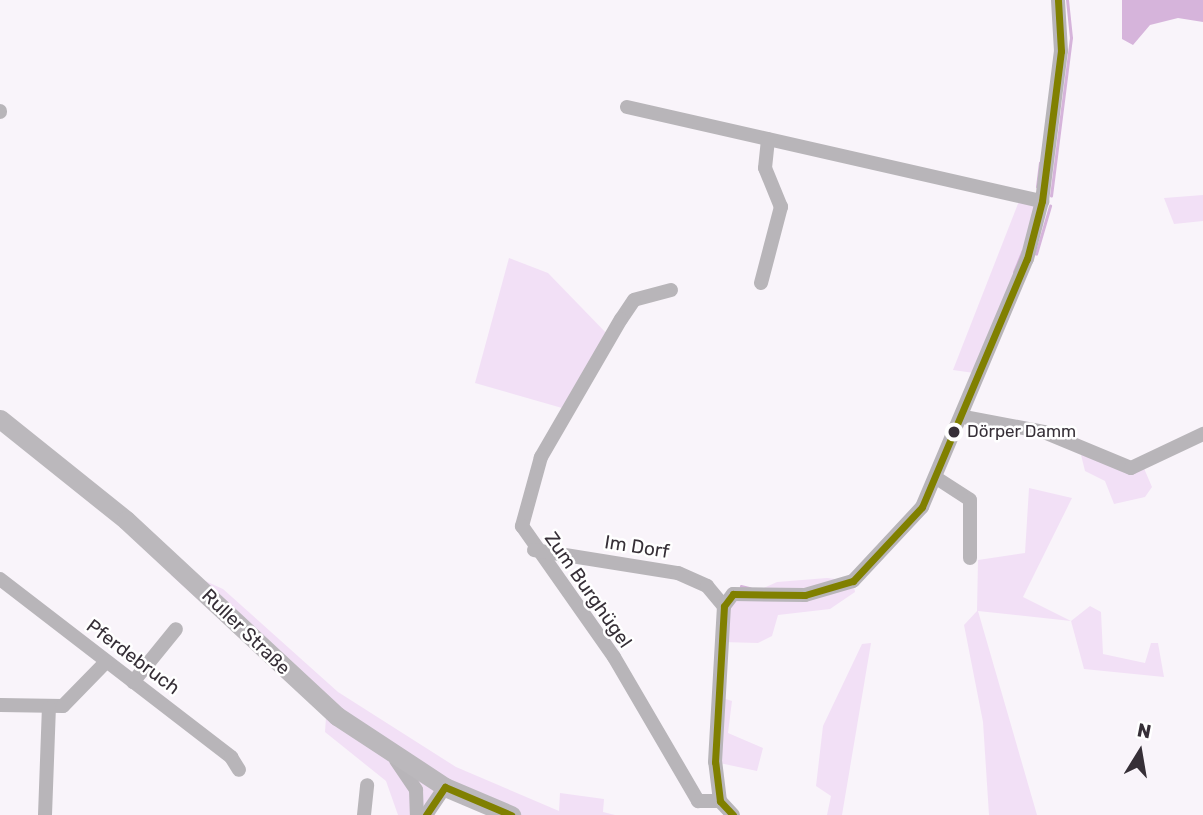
<!DOCTYPE html>
<meta charset="utf-8">
<style>
body{margin:0}
#map{position:relative;width:1203px;height:815px;overflow:hidden;background:#f9f4fa;font-family:Rubik,sans-serif}
div>[style]{position:absolute}
[style*='--x']{left:calc(var(--x)*1px);top:calc(var(--y)*1px);width:calc(var(--w)*1px);rotate:calc(var(--a)*1deg)}
.green>*{inset:0;background:#f2e0f6}
.water>*{inset:0;background:#d6b4db}
.stream>*{height:2.5px;margin:-1.25px;padding:0 1.25px;transform-origin:1.25px;border-radius:1.25px;background:#d6b4db}
.minor>*{height:14px;margin:-7px;padding:0 7px;transform-origin:7px;border-radius:7px;background:#b8b5b9}
.major>*{height:19px;margin:-9.5px;padding:0 9.5px;transform-origin:9.5px;border-radius:9.5px;background:#bbb8bc}
.bus-1>*{height:7px;margin:-3.5px;padding:0 3.5px;transform-origin:3.5px;border-radius:3.5px;background:#808000}
.dots>*{width:19px;height:19px;translate:-50% -50%;box-sizing:border-box;border:4px solid #fff;border-radius:50%}
span{translate:-50% -50%;white-space:nowrap;text-align:center;line-height:1.15;-webkit-text-stroke:5px #fff;paint-order:stroke}
.bus-label{font-size:17px;color:#362f37}
.left{translate:0 -50%;text-align:left}
.street-label{font-size:19px;color:#362f37}
.north{position:absolute;left:1105px;top:717px;width:70px;height:70px;-webkit-text-stroke:5px #fff;paint-order:stroke;rotate:11deg;font-size:19px;font-weight:700;line-height:28px;text-align:center;color:#362f37}
.north::after{content:'';display:block;margin:auto;width:24px;height:32px;background:#362f37;clip-path:polygon(50% 0,100% 100%,50% 72%,0 100%)}
</style>
<div id="map">
<div class="green">
<div style="clip-path:polygon(1203px 195px,1203px 221px,1174px 224px,1164px 198px)"></div>
<div style="clip-path:polygon(1021px 196px,1042px 201px,981px 374px,953px 370px)"></div>
<div style="clip-path:polygon(509px 258px,548px 273px,612px 339px,569px 410px,475px 383px)"></div>
<div style="clip-path:polygon(1079px 447px,1143px 466px,1152px 487px,1145px 497px,1114px 504px,1105px 481px,1085px 471px)"></div>
<div style="clip-path:polygon(1029px 488px,1072px 498px,1023px 597px,1071px 621px,1090px 606px,1101px 612px,1103px 654px,1145px 663px,1151px 643px,1158px 643px,1164px 677px,1084px 669px,1071px 621px,978px 611px,1037px 815px,989px 815px,983px 722px,964px 625px,977px 611px,978px 560px,1025px 553px)"></div>
<div style="clip-path:polygon(181px 570px,223px 589px,338px 692px,456px 767px,559px 811px,560px 793px,604px 799px,603px 812px,615px 815px,511px 815px,445px 787px,426px 815px,398px 815px,386px 781px,325px 732px,326px 717px,171px 575px)"></div>
<div style="clip-path:polygon(827px 578px,853px 581px,855px 592px,830px 609px,778px 615px,772px 636px,758px 643px,722px 642px,724px 606px,777px 582px)"></div>
<div style="clip-path:polygon(871px 643px,842px 815px,827px 815px,831px 796px,816px 786px,823px 726px,862px 644px)"></div>
<div style="clip-path:polygon(719px 697px,732px 701px,728px 733px,763px 748px,757px 771px,715px 762px)"></div>
</div>
<div class="water">
<div style="clip-path:polygon(1122px 0,1203px 0,1203px 22px,1178px 18px,1150px 25px,1133px 45px,1122px 39px)"></div>
</div>
<div class="stream">
<div style="--x:1037;--y:187;--w:24;--a:-83"></div>
<div style="--x:1051;--y:196;--w:159;--a:-82.8"></div>
<div style="--x:1071;--y:38;--w:38;--a:-96"></div>
<div style="--x:1036;--y:254;--w:50;--a:-73.7"></div>
<div style="--x:1014;--y:272;--w:22;--a:-68"></div>
<div style="--x:741;--y:586;--w:9;--a:13"></div>
</div>
<div class="minor">
<div style="--x:627;--y:107;--w:426;--a:12.8"></div>
<div style="--x:0;--y:111;--w:1;--a:90"></div>
<div style="--x:761;--y:283;--w:79;--a:-75.3"></div>
<div style="--x:781;--y:207;--w:42;--a:-112.3"></div>
<div style="--x:765;--y:168;--w:29;--a:-84"></div>
<div style="--x:671;--y:290;--w:38;--a:165"></div>
<div style="--x:634;--y:300;--w:23;--a:124"></div>
<div style="--x:621;--y:319;--w:160;--a:120.1"></div>
<div style="--x:541;--y:457;--w:72;--a:105.4"></div>
<div style="--x:522;--y:526;--w:160;--a:54.9"></div>
<div style="--x:614;--y:657;--w:167;--a:59.7"></div>
<div style="--x:698;--y:801;--w:22;--a:0"></div>
<div style="--x:964;--y:417;--w:81;--a:10.6"></div>
<div style="--x:1044;--y:432;--w:94;--a:22.5"></div>
<div style="--x:1131;--y:468;--w:80;--a:-25.3"></div>
<div style="--x:938;--y:479;--w:38;--a:33"></div>
<div style="--x:970;--y:500;--w:58;--a:90"></div>
<div style="--x:534;--y:550;--w:146;--a:9.1"></div>
<div style="--x:678;--y:573;--w:32;--a:24"></div>
<div style="--x:707;--y:586;--w:26;--a:50"></div>
<div style="--x:0;--y:579;--w:292;--a:37.6"></div>
<div style="--x:231;--y:757;--w:15;--a:58"></div>
<div style="--x:133;--y:682;--w:68;--a:-50.9"></div>
<div style="--x:0;--y:705;--w:63;--a:0.9"></div>
<div style="--x:63;--y:706;--w:62;--a:-45.7"></div>
<div style="--x:396;--y:760;--w:36;--a:56"></div>
<div style="--x:416;--y:790;--w:25;--a:88"></div>
<div style="--x:45;--y:815;--w:107;--a:-87.9"></div>
<div style="--x:364;--y:815;--w:30;--a:-84"></div>
<div style="--x:426;--y:815;--w:34;--a:-56"></div>
<div style="--x:733;--y:815;--w:19;--a:-133"></div>
<div style="--x:720;--y:801;--w:39;--a:-97"></div>
<div style="--x:715;--y:762;--w:156;--a:-86.7"></div>
<div style="--x:724;--y:606;--w:15;--a:-53"></div>
<div style="--x:733;--y:594;--w:72;--a:0.8"></div>
<div style="--x:805;--y:595;--w:50;--a:-16.3"></div>
<div style="--x:853;--y:581;--w:101;--a:-47"></div>
<div style="--x:922;--y:507;--w:269;--a:-67.1"></div>
<div style="--x:1027;--y:259;--w:60;--a:-75.5"></div>
<div style="--x:1042;--y:201;--w:151;--a:-82.8"></div>
<div style="--x:1061;--y:51;--w:51;--a:-93.4"></div>
</div>
<div class="major">
<div style="--x:0;--y:419;--w:161;--a:38.7"></div>
<div style="--x:126;--y:520;--w:288;--a:42.9"></div>
<div style="--x:337;--y:716;--w:129;--a:33.3"></div>
<div style="--x:445;--y:787;--w:72;--a:23"></div>
</div>
<div class="bus-1">
<div style="--x:426;--y:815;--w:34;--a:-56"></div>
<div style="--x:445;--y:787;--w:72;--a:23"></div>
<div style="--x:733;--y:815;--w:19;--a:-133"></div>
<div style="--x:720;--y:801;--w:39;--a:-97"></div>
<div style="--x:715;--y:762;--w:156;--a:-86.7"></div>
<div style="--x:724;--y:606;--w:15;--a:-53"></div>
<div style="--x:733;--y:594;--w:72;--a:0.8"></div>
<div style="--x:805;--y:595;--w:50;--a:-16.3"></div>
<div style="--x:853;--y:581;--w:101;--a:-47"></div>
<div style="--x:922;--y:507;--w:269;--a:-67.1"></div>
<div style="--x:1027;--y:259;--w:60;--a:-75.5"></div>
<div style="--x:1042;--y:201;--w:151;--a:-82.8"></div>
<div style="--x:1061;--y:51;--w:51;--a:-93.4"></div>
</div>
<div class="dots">
<div style="left:954px;top:432px;background:#362f37"></div>
</div>
<div class="bus-label">
<span class="left" style="left:967px;top:432px">Dörper Damm</span>
</div>
<div class="street-label">
<span style="left:637px;top:547px;rotate:9deg">Im Dorf</span>
<span style="left:588px;top:590px;rotate:55deg">Zum Burghügel</span>
<span style="left:246px;top:632px;rotate:44deg">Ruller Straße</span>
<span style="left:133px;top:657px;rotate:37deg">Pferdebruch</span>
</div>
<div class="north">N</div>
</div>
